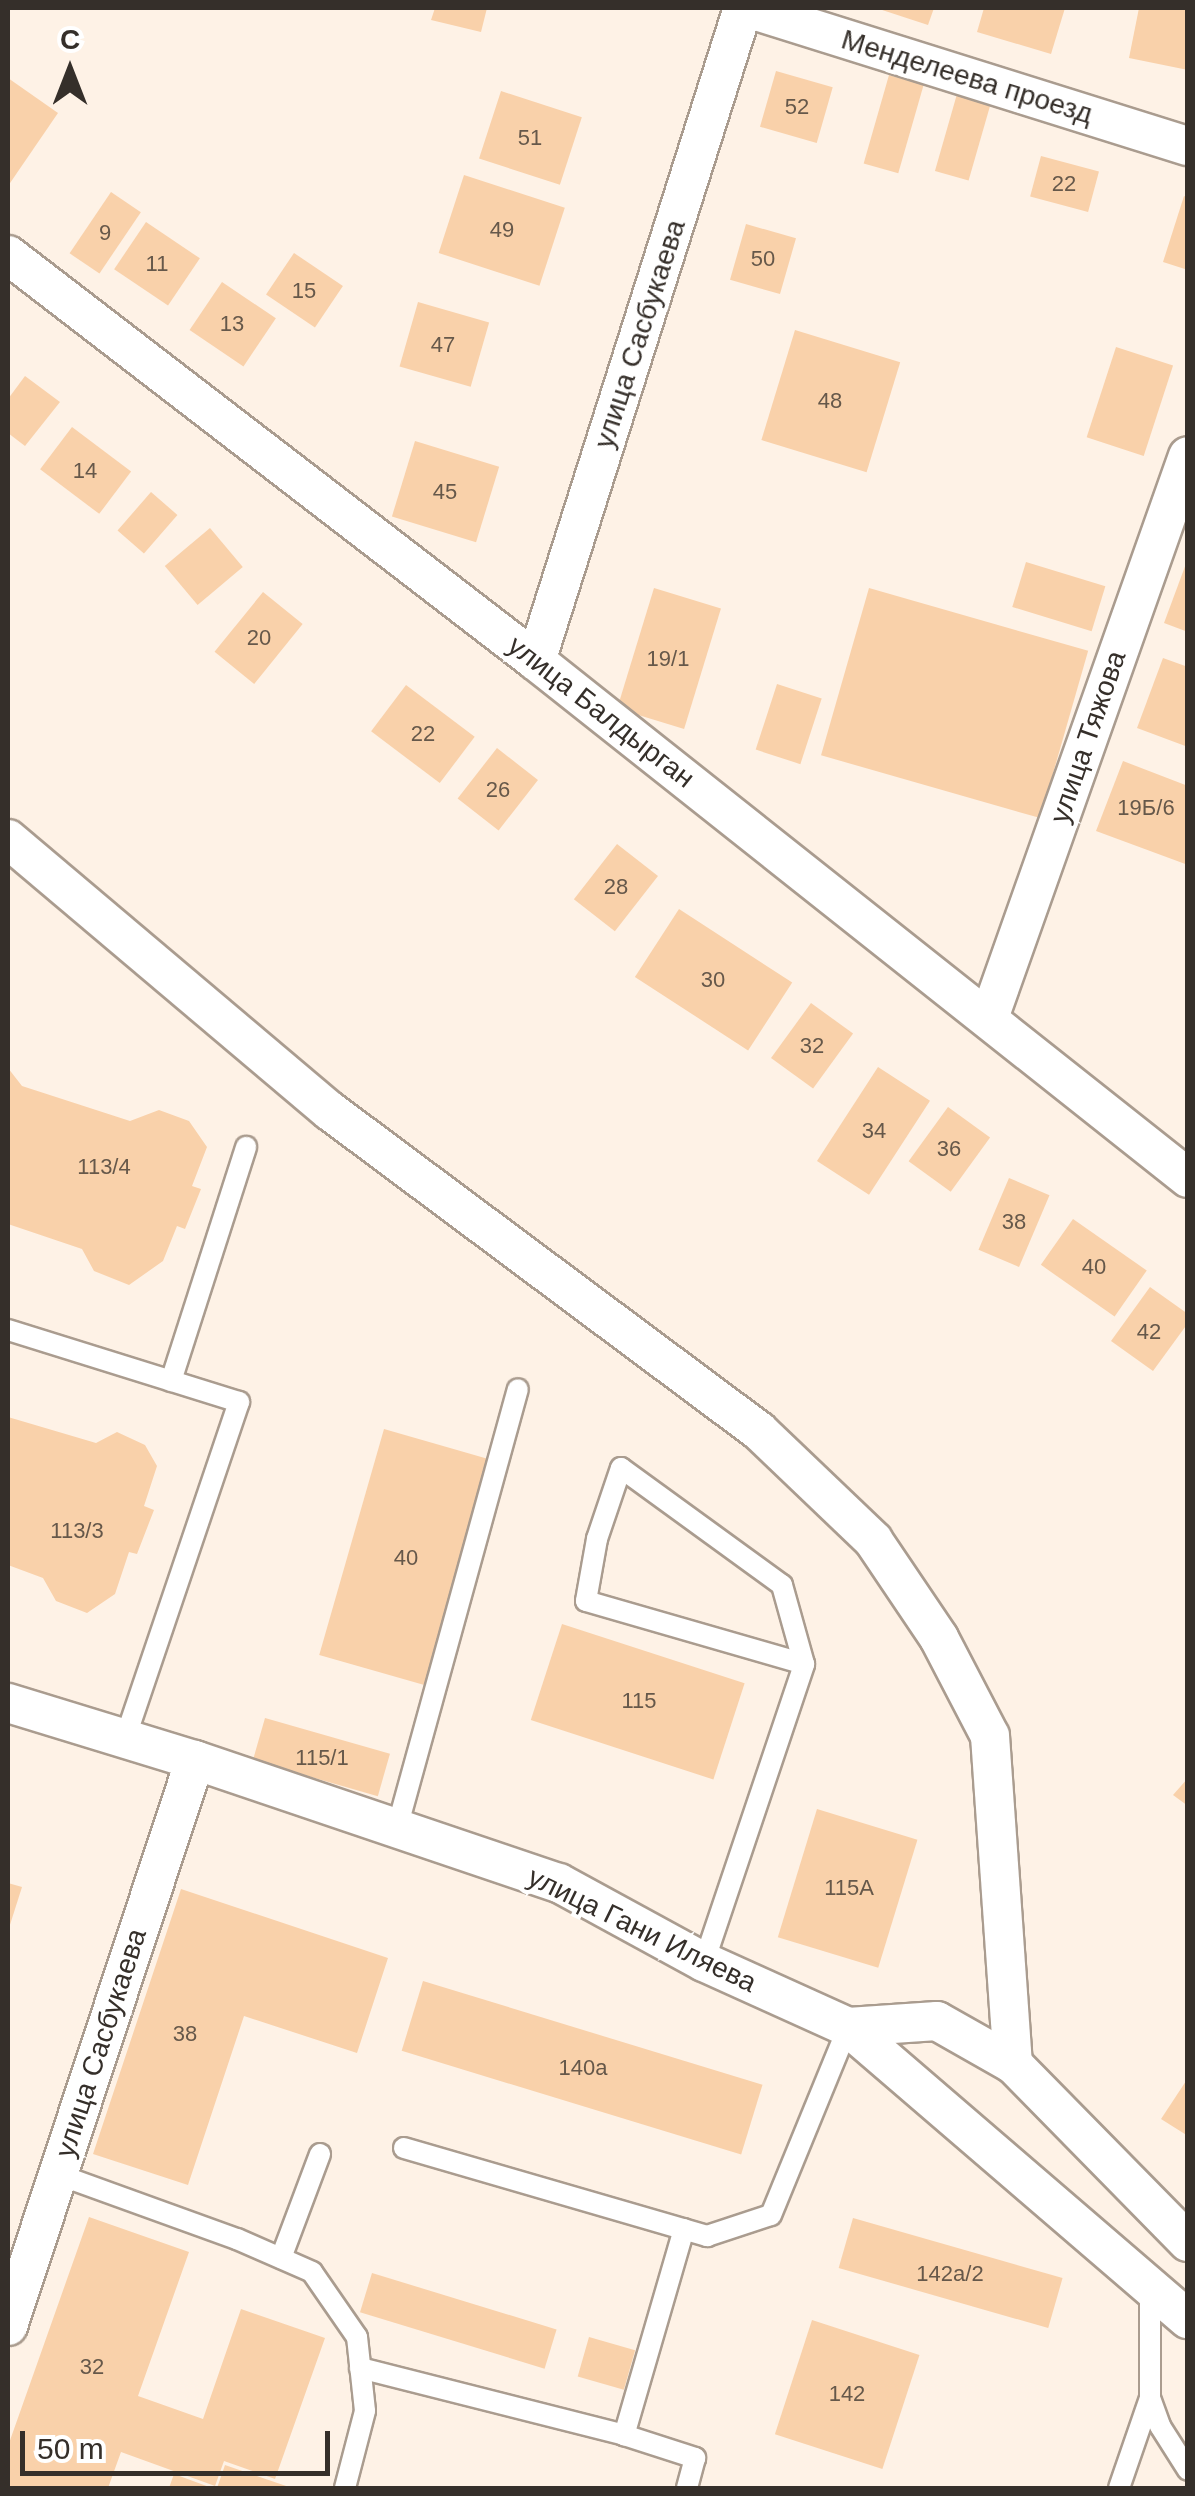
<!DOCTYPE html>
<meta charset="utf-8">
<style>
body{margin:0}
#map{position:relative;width:1195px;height:2496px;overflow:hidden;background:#fef2e6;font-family:Helvetica,sans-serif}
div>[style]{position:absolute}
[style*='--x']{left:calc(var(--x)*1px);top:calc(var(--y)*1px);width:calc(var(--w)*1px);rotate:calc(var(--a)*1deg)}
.building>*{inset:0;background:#f9d1aa;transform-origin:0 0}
.roads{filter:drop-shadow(2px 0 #aa9c8f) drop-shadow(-2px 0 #aa9c8f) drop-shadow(0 2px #aa9c8f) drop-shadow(0 -2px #aa9c8f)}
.lane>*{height:20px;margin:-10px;padding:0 10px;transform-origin:10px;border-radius:10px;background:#fff}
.street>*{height:38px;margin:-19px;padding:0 19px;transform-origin:19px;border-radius:19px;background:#fff}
span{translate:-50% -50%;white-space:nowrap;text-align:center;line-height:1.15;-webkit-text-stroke:8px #fff;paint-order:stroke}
.number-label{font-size:22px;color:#66584a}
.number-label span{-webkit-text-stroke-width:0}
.street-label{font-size:28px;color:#352f2a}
.frame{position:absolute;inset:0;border:10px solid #352f2a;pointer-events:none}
.north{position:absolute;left:20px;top:20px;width:100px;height:100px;-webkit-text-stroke:8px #fff;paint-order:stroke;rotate:0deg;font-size:28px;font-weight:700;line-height:40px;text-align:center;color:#352f2a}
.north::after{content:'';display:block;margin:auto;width:35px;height:45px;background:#352f2a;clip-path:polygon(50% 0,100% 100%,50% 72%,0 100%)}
.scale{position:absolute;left:20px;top:2431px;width:310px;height:45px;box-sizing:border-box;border:5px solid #352f2a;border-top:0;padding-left:12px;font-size:30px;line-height:35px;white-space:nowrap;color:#352f2a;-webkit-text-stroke:8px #fff;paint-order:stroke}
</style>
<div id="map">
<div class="building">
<div style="clip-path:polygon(435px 8px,487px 8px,481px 32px,431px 20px)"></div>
<div style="clip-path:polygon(876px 8px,934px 8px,928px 25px)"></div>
<div style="clip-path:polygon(984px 8px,1065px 8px,1051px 54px,977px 32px)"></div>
<div style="clip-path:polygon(1139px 8px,1188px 8px,1188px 70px,1129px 58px)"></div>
<div style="left:776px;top:71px;width:59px;height:58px;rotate:16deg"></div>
<div style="left:889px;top:75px;width:36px;height:92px;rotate:16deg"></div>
<div style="clip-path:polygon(8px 78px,58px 113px,8px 186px)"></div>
<div style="left:501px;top:91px;width:85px;height:71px;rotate:18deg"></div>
<div style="left:957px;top:94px;width:35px;height:80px;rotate:16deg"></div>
<div style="left:1041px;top:156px;width:60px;height:42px;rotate:15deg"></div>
<div style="left:464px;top:175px;width:106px;height:82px;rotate:18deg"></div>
<div style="left:111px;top:192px;width:36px;height:74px;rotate:34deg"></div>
<div style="clip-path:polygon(1184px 196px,1188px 198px,1188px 270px,1163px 262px)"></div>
<div style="left:146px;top:222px;width:65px;height:57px;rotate:34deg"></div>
<div style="left:746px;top:224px;width:52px;height:58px;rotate:16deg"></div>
<div style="left:294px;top:253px;width:59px;height:50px;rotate:34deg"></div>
<div style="left:222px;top:282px;width:65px;height:58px;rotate:34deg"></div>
<div style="left:418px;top:302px;width:74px;height:67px;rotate:16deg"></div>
<div style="left:795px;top:330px;width:110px;height:115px;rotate:17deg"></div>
<div style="left:1116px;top:347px;width:60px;height:95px;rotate:18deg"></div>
<div style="clip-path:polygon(25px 376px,60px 402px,25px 446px,8px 433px,8px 399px)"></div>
<div style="left:72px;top:427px;width:74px;height:53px;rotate:37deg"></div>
<div style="left:415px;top:441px;width:88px;height:79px;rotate:17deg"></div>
<div style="left:151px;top:492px;width:35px;height:51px;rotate:41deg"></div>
<div style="left:210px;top:528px;width:51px;height:59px;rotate:50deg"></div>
<div style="clip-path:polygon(1187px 561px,1188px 562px,1188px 632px,1164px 623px)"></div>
<div style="left:1026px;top:562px;width:83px;height:47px;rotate:17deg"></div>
<div style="left:654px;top:588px;width:70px;height:126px;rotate:17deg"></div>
<div style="left:869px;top:588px;width:228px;height:174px;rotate:16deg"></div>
<div style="left:263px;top:592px;width:51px;height:77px;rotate:39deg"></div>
<div style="clip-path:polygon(1163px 658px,1188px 667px,1188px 747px,1137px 728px)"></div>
<div style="left:777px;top:684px;width:47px;height:69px;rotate:18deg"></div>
<div style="left:406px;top:685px;width:86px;height:58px;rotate:37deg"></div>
<div style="left:497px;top:748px;width:52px;height:64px;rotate:38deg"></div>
<div style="clip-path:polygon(1123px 761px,1188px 786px,1188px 865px,1096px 831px)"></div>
<div style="left:617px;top:844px;width:52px;height:70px;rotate:38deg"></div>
<div style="left:679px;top:909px;width:135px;height:81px;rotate:33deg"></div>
<div style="left:811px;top:1003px;width:52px;height:68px;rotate:36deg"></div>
<div style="left:878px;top:1067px;width:62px;height:112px;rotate:33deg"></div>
<div style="clip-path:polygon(8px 1068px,22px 1086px,130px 1121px,159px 1110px,189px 1121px,207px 1147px,192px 1186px,201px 1189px,185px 1229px,177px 1226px,163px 1261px,129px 1285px,94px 1271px,82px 1249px,8px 1224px)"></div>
<div style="left:948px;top:1107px;width:52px;height:67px;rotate:36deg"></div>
<div style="left:1009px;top:1178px;width:44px;height:78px;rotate:23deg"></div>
<div style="left:1073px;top:1219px;width:90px;height:56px;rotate:35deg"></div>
<div style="clip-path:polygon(1150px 1287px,1188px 1314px,1188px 1323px,1153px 1371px,1111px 1341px)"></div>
<div style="clip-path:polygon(8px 1417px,96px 1443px,117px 1432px,145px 1445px,157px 1466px,144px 1506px,154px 1510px,137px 1554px,129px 1552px,115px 1594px,87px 1613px,56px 1601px,43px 1578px,8px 1565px)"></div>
<div style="left:384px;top:1429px;width:113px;height:235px;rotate:16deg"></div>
<div style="left:562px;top:1624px;width:192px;height:101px;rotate:18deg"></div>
<div style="left:265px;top:1718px;width:130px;height:44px;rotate:16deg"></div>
<div style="clip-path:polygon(1188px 1778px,1188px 1806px,1173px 1795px)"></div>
<div style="left:817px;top:1809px;width:105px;height:134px;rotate:17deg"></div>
<div style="clip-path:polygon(8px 1883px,22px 1887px,8px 1931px)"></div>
<div style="clip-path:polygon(181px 1889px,388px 1958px,357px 2053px,244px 2016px,188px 2185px,93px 2154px)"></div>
<div style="left:423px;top:1981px;width:355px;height:73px;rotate:17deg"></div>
<div style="clip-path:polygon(1188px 2078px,1188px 2136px,1161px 2119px)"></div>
<div style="clip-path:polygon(89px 2217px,189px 2252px,138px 2396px,203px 2419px,241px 2309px,325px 2338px,275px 2479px,224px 2461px,215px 2486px,121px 2452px,108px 2488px,8px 2488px,8px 2446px)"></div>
<div style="left:853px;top:2218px;width:218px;height:52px;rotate:16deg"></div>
<div style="left:372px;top:2273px;width:193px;height:41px;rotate:17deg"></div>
<div style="left:812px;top:2320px;width:113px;height:120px;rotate:18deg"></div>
<div style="left:589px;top:2337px;width:48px;height:41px;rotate:16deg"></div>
<div style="clip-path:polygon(225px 2465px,292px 2488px,217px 2488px)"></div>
<div style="clip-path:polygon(174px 2474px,212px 2488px,169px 2488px)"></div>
</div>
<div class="roads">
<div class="lane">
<div style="--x:8;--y:1330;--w:242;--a:17.3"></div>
<div style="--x:239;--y:1402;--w:355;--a:108.7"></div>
<div style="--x:171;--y:1381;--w:246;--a:-72.2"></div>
<div style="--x:397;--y:1828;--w:455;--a:-74.6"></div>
<div style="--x:704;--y:1962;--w:314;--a:-71.4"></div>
<div style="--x:804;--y:1664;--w:82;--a:-105.6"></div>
<div style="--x:782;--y:1585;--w:199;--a:-144"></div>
<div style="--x:621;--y:1468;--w:75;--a:108.7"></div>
<div style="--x:597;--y:1539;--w:63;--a:100.1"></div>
<div style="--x:586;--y:1601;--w:227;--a:16.1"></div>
<div style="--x:404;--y:2148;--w:316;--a:16.2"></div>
<div style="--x:707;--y:2236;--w:67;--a:-18.2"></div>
<div style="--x:771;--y:2215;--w:203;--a:-67.7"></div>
<div style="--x:57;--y:2174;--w:191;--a:19.9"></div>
<div style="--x:237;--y:2239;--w:82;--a:23.7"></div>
<div style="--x:312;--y:2272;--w:79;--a:55.3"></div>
<div style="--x:357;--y:2337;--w:74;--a:83.8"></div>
<div style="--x:365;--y:2411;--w:80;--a:104.6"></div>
<div style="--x:684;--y:2229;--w:215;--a:106.2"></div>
<div style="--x:624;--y:2435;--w:75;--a:17.9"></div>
<div style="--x:695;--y:2458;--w:31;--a:105"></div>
<div style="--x:281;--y:2258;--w:111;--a:-69.4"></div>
<div style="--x:1150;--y:2286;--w:112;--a:90"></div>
<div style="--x:1150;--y:2398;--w:30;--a:70"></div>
<div style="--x:1160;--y:2426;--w:52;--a:57.5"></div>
<div style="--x:360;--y:2368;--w:272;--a:14.2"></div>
<div style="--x:1119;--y:2488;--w:95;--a:-71"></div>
</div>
<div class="street">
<div style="--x:747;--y:8;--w:462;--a:17.4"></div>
<div style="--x:8;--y:255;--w:666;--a:37.56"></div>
<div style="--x:536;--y:661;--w:832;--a:38.41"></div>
<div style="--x:536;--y:661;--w:685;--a:-72.41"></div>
<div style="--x:8;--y:839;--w:422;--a:40.2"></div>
<div style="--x:330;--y:1111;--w:535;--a:36.72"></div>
<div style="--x:759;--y:1431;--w:158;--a:43.7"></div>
<div style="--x:873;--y:1540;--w:118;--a:56"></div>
<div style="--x:939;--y:1638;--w:110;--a:62.5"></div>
<div style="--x:990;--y:1736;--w:329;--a:86"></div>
<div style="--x:989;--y:1018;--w:596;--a:-70.5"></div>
<div style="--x:8;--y:1703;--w:195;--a:17"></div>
<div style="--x:195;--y:1760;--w:384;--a:18.7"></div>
<div style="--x:559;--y:1883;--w:165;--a:28.6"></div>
<div style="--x:704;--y:1962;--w:158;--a:24.3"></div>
<div style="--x:848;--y:2027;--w:448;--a:40.7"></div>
<div style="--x:848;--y:2027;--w:89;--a:-3.9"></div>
<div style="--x:937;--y:2021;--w:87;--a:29.5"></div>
<div style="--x:1013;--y:2064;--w:250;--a:45.5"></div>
<div style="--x:8;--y:2326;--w:596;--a:-71.72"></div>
</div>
</div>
<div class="number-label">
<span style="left:797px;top:107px">52</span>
<span style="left:530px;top:138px">51</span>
<span style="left:1064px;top:184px">22</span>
<span style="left:502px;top:230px">49</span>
<span style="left:105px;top:233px">9</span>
<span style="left:763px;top:259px">50</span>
<span style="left:157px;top:264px">11</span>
<span style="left:304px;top:291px">15</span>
<span style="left:232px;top:324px">13</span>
<span style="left:443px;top:345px">47</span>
<span style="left:830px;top:401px">48</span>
<span style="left:85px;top:471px">14</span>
<span style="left:445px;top:492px">45</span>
<span style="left:259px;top:638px">20</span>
<span style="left:668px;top:659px">19/1</span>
<span style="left:423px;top:734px">22</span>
<span style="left:498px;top:790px">26</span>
<span style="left:1146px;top:808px">19Б/6</span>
<span style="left:616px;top:887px">28</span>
<span style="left:713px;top:980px">30</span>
<span style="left:812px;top:1046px">32</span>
<span style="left:874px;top:1131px">34</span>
<span style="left:949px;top:1149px">36</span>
<span style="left:104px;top:1167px">113/4</span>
<span style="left:1014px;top:1222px">38</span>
<span style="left:1094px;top:1267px">40</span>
<span style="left:1149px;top:1332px">42</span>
<span style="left:77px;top:1531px">113/3</span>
<span style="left:406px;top:1558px">40</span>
<span style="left:639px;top:1701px">115</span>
<span style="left:322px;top:1758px">115/1</span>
<span style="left:849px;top:1888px">115А</span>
<span style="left:185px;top:2034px">38</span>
<span style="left:583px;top:2068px">140а</span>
<span style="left:950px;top:2274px">142а/2</span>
<span style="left:92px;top:2367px">32</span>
<span style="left:847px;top:2394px">142</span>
</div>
<div class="street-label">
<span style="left:967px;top:77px;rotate:17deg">Менделеева проезд</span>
<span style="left:640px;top:334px;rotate:-72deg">улица Сасбукаева</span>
<span style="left:601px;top:712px;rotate:38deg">улица Балдырган</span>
<span style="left:1088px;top:737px;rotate:-71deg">улица Тяжова</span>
<span style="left:642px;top:1930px;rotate:26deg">улица Гани Иляева</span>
<span style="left:101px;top:2043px;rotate:-72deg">улица Сасбукаева</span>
</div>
<div class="frame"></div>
<div class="north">С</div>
<div class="scale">50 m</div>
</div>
